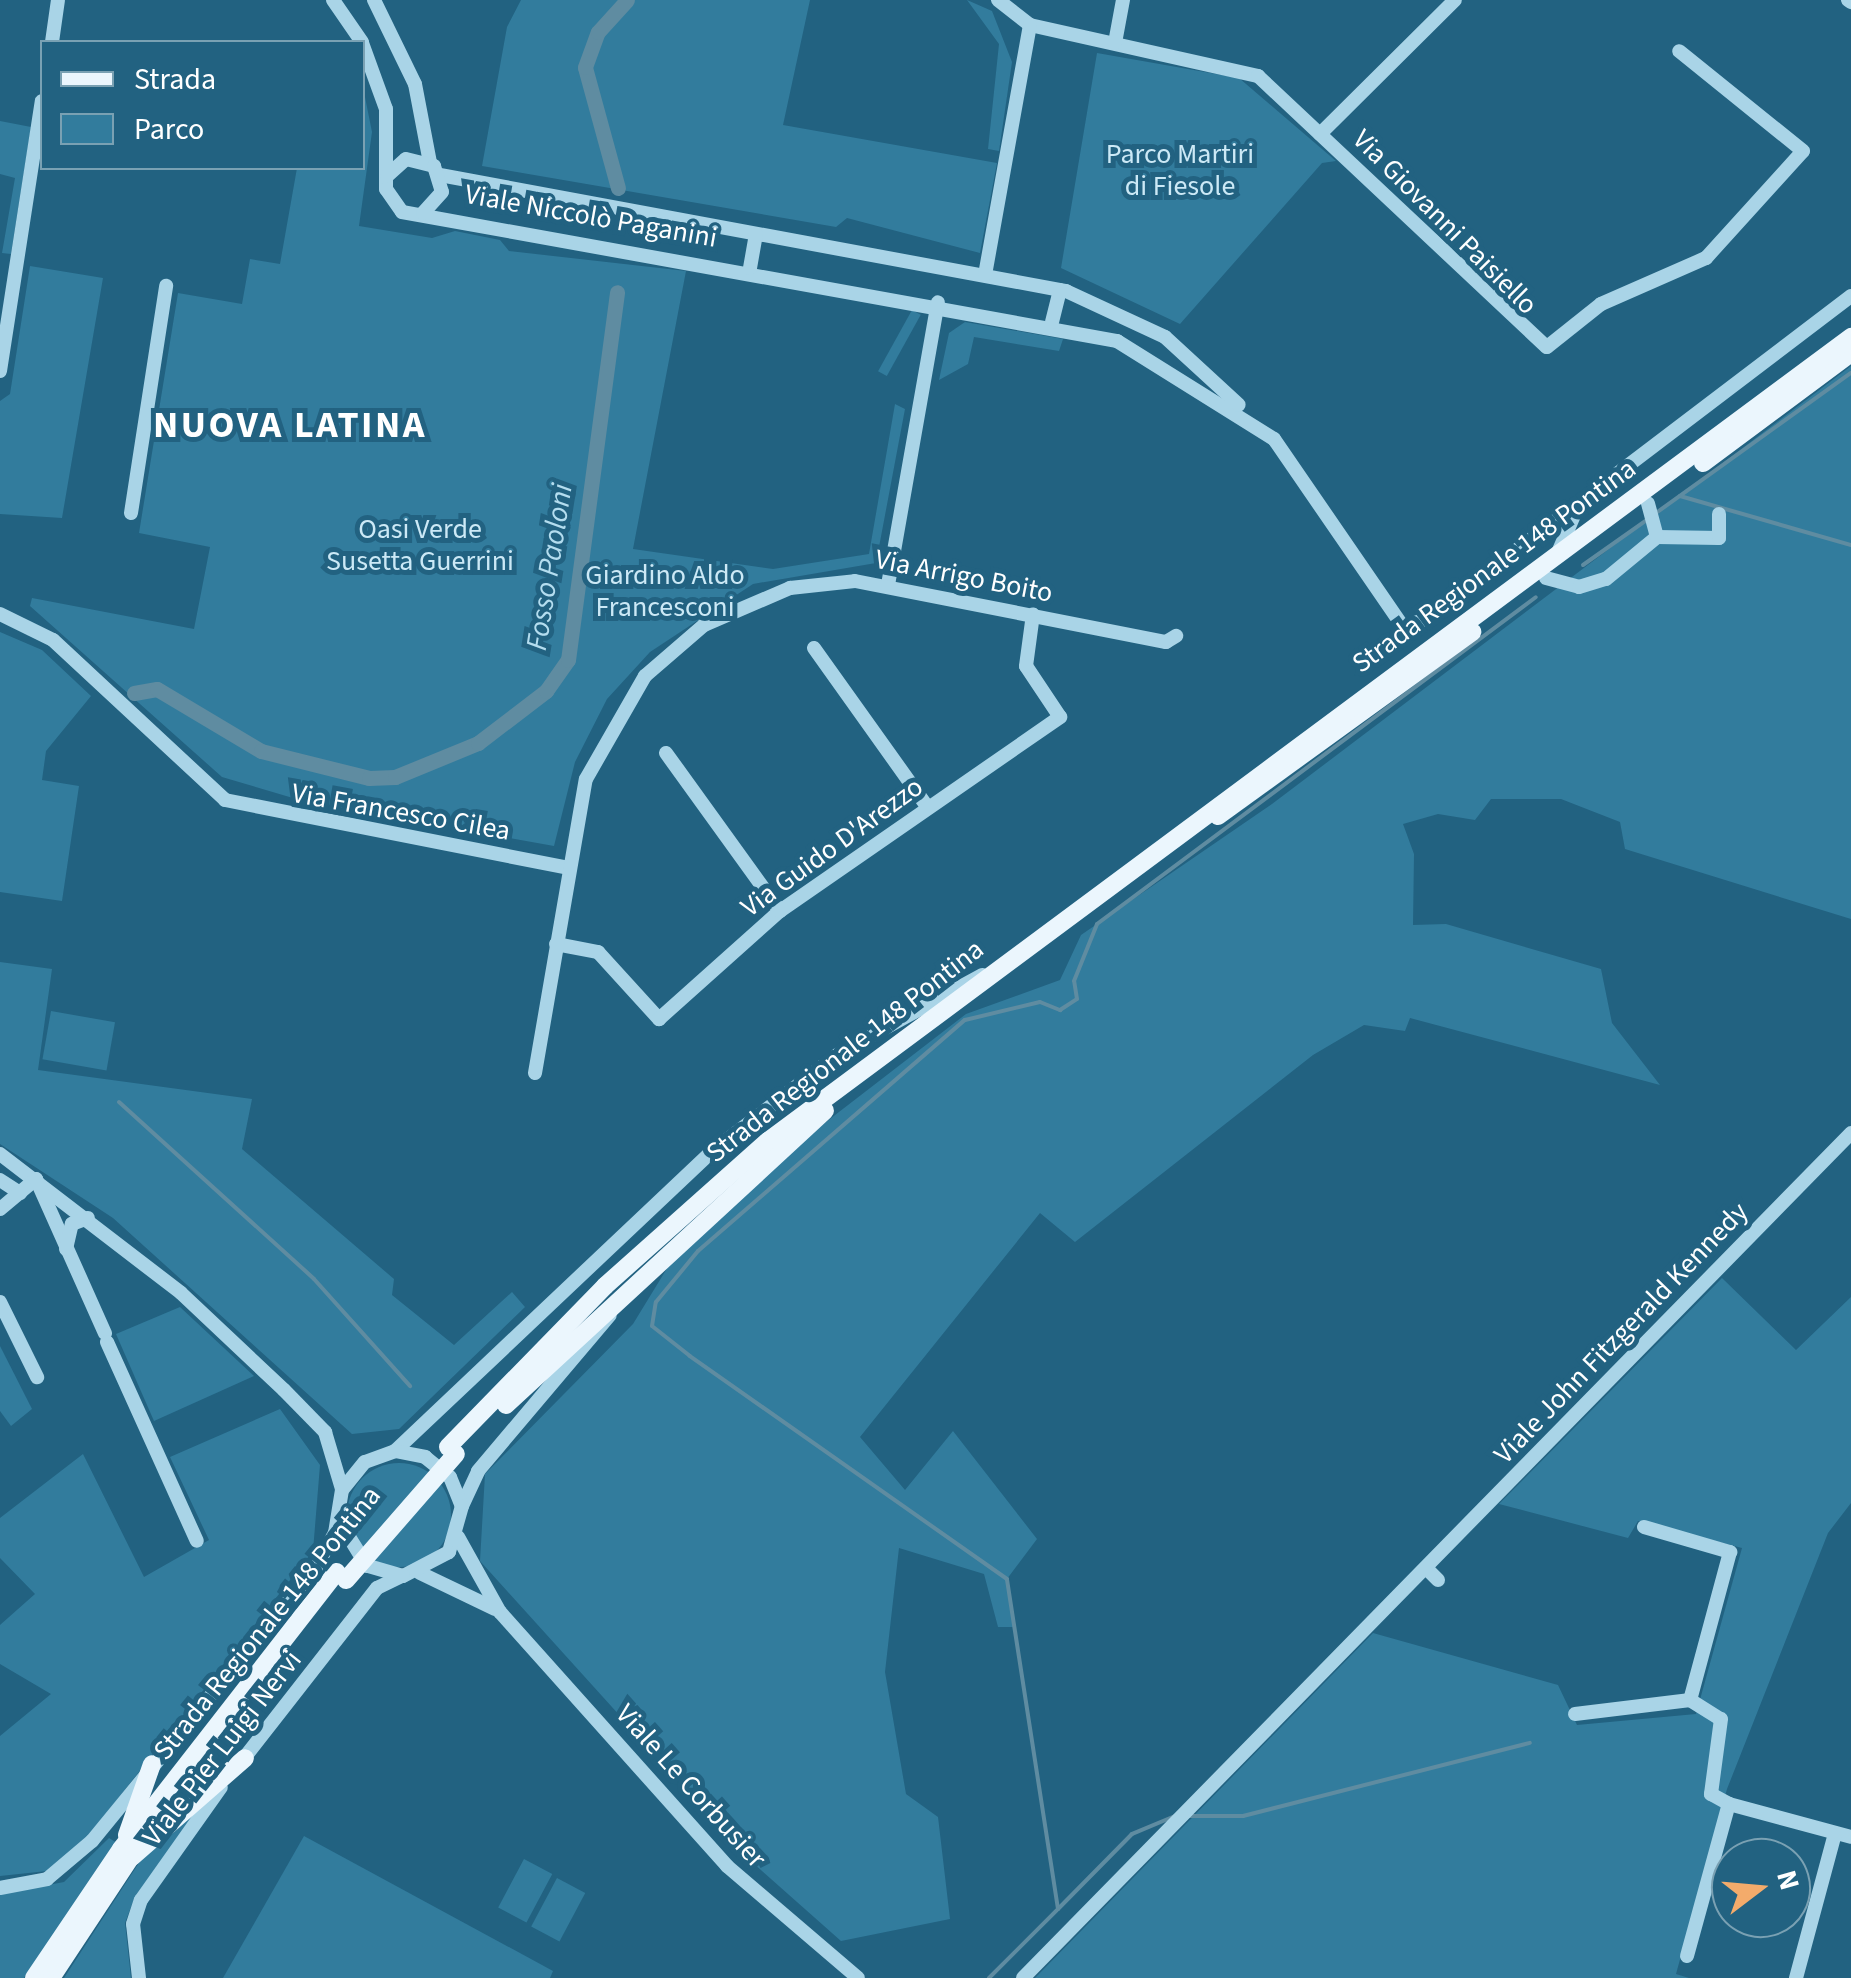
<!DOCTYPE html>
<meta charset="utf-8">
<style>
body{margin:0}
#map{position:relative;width:1851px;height:1978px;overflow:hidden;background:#226281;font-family:"Source Sans 3",sans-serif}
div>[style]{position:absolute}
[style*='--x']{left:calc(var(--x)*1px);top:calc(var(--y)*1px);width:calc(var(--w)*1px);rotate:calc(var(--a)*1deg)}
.green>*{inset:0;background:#327c9d;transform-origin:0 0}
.round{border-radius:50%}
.stream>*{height:4px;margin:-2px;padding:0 2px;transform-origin:2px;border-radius:2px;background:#5f8ca1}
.canal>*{height:15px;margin:-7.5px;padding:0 7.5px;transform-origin:7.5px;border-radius:7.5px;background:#5f8ca1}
.minor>*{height:14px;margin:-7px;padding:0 7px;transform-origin:7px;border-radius:7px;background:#a9d4e7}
.major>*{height:18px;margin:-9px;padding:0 9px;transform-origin:9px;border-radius:9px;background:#ebf6fd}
.major-bridge>*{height:18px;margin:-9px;padding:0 9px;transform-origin:9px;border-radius:9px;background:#ebf6fd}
span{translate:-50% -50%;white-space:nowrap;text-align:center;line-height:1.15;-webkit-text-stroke:10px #226281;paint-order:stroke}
.park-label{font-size:28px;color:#cce9f6}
.street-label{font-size:28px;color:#fff}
.water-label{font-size:30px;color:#b4ddef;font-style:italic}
.district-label{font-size:38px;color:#fff;font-weight:700;letter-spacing:2.5px}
.legend{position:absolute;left:40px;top:40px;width:325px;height:130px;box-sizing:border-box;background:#226281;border:2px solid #7aa1b3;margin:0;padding:12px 18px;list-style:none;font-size:30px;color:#fff}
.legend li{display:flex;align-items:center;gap:20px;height:50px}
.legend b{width:50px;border:2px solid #7aa1b3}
.north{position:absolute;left:1711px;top:1838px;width:100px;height:100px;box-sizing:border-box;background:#226281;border:2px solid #7aa1b3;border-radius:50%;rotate:74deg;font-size:28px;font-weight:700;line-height:40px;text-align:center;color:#fff}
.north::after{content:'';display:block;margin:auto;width:35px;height:45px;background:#f3ab6b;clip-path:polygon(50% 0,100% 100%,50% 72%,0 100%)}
</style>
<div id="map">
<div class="green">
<div style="clip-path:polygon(521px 0,810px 0,783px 125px,997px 163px,980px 253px,847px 218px,836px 227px,482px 166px,507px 27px)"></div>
<div style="clip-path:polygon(967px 0,992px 11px,1012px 62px,999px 151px,988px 149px,999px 44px)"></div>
<div style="clip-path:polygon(1097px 53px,1239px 78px,1336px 161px,1322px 163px,1180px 324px,1061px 268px)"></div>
<div style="clip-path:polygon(363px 87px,372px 132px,359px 226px,432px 238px,455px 231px,500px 240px,509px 251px,686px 271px,633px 549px,773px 569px,869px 554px,895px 404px,905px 409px,876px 563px,753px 584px,650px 652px,607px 699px,575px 762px,554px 846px,303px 801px,222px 777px,30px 606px,32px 598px,194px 629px,210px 547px,139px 533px,178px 293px,242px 304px,250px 259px,280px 264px,297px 168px,362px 168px)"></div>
<div style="clip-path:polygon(0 121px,31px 127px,11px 254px,2px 253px,15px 178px,0 174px)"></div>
<div style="clip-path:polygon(30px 266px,103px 278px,62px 518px,0 514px,0 401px,10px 394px)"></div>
<div style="left:912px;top:310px;width:10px;height:70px;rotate:29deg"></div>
<div style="clip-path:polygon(965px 322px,1063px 339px,1059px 351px,974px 337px,968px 364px,939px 380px,949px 333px)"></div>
<div style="clip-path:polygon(1851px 366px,1851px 919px,1625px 849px,1620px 822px,1561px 799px,1491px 799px,1475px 820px,1438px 814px,1403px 824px,1414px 854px,1413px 925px,1446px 924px,1601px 969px,1612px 1023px,1660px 1085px,1410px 1018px,1405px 1031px,1364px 1025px,1313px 1055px,1075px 1242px,1040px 1213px,860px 1437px,905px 1490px,953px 1431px,1037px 1539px,1007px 1579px,1014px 1627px,998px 1627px,984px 1574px,899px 1548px,885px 1672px,906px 1794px,938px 1817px,950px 1919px,841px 1941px,753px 1863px,480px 1561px,485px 1474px,633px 1324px,677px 1252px,826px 1122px,966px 1014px,1060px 980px,1081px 935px,1272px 804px)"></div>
<div style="clip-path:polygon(0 632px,42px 650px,91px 696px,46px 751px,42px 780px,79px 786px,62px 901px,0 892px)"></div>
<div style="clip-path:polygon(0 962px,52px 969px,38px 1070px,252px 1099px,242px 1149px,394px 1279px,392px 1295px,454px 1345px,512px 1292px,525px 1307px,399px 1429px,352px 1434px,113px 1218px,0 1144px)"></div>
<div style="left:51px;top:1011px;width:65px;height:49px;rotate:10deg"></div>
<div style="clip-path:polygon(1722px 1278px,1796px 1350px,1851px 1297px,1851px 1503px,1828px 1533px,1727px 1789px,1676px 1974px,1689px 1978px,1035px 1978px,1373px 1633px,1558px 1685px,1577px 1725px,1696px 1714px,1742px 1548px,1638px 1521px,1628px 1538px,1499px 1504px)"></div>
<div style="clip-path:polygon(180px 1307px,254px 1376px,154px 1421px,116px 1334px)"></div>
<div style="clip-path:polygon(0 1346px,32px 1409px,11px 1426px,0 1411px)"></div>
<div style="clip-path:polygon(280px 1409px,320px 1465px,313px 1551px,75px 1853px,47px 1871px,0 1876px,0 1736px,51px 1694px,0 1664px,0 1625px,35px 1594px,0 1558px,0 1518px,83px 1454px,144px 1577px,209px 1540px,170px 1457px)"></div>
<div class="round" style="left:347px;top:1463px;width:104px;height:104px"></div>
<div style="clip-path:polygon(210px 1791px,134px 1899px,125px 1923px,131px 1978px,64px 1978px,144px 1855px)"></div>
<div style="clip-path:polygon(304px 1836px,553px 1971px,550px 1978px,223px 1978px)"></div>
<div style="clip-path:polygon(109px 1838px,117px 1843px,24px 1978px,0 1978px,0 1894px,64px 1882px)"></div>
<div style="left:524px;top:1859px;width:32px;height:55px;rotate:28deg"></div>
<div style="left:557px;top:1878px;width:32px;height:55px;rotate:28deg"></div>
</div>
<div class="stream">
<div style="--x:1680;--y:496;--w:178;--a:16"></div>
<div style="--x:1656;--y:513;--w:240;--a:-35.7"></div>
<div style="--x:1583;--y:565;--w:80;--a:-35.3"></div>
<div style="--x:119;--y:1102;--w:263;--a:42.2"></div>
<div style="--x:314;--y:1279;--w:144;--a:48.1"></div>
<div style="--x:1175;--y:1816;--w:47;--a:157.3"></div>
<div style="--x:1132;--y:1834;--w:105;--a:134.6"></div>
<div style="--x:1058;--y:1909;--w:334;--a:-98.8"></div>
<div style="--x:1007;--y:1579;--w:388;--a:-144.9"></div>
<div style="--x:690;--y:1356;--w:48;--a:-141.7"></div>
<div style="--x:652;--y:1326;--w:24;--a:-81"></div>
<div style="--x:656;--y:1302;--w:66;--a:-50.5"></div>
<div style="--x:698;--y:1251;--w:353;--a:-40.9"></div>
<div style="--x:965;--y:1020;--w:77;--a:-13.5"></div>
<div style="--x:1040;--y:1002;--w:22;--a:22"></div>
<div style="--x:1060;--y:1010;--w:20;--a:-33"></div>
<div style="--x:1077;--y:999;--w:18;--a:-99"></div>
<div style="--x:1074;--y:981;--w:61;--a:-68"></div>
<div style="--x:1097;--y:924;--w:547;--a:-36.68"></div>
<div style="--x:1189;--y:1816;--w:54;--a:0"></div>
<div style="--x:1243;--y:1816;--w:296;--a:-14.3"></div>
<div style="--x:989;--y:1978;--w:96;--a:-45"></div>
</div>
<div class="canal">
<div style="--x:618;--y:188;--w:125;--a:-105.3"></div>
<div style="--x:585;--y:67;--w:37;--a:-70"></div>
<div style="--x:598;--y:32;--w:43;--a:-47.8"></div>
<div style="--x:134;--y:693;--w:23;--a:-10"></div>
<div style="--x:157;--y:689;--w:121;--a:30.8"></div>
<div style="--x:261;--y:751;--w:111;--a:14"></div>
<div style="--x:369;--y:778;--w:26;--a:-2"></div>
<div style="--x:395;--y:777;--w:90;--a:-22.3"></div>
<div style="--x:478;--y:743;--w:86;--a:-37.4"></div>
<div style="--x:546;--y:691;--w:38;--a:-55"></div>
<div style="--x:568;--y:660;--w:371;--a:-82.4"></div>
</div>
<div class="minor">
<div style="--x:333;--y:0;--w:51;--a:55.4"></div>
<div style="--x:374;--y:0;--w:93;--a:64"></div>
<div style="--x:415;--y:84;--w:80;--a:79.2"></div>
<div style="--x:998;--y:0;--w:41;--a:38"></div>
<div style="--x:1030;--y:25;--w:234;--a:12.6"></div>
<div style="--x:1258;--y:76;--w:396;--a:43.2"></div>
<div style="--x:1547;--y:347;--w:69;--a:-38.5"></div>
<div style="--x:1601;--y:304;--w:115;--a:-23.7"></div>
<div style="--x:1706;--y:258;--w:144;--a:-47.8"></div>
<div style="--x:1803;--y:151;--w:159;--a:-141.1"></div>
<div style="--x:1848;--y:0;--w:4;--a:34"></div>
<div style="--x:52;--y:42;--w:42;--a:-81.9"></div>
<div style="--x:362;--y:43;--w:70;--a:70"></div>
<div style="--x:386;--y:109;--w:80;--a:90"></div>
<div style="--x:386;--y:189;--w:28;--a:55"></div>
<div style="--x:402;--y:212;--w:727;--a:10.23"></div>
<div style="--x:1117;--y:341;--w:185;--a:32"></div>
<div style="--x:1274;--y:439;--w:228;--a:55.5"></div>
<div style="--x:1403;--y:627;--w:24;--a:-19"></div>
<div style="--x:1426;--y:619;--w:534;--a:-37.23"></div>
<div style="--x:1115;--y:43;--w:44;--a:-79.5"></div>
<div style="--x:1320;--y:134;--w:190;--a:-44.8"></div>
<div style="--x:440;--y:175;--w:637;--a:10.5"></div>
<div style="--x:1066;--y:291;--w:109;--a:24.9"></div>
<div style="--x:1165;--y:337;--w:100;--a:42.6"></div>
<div style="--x:387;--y:176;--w:25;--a:-42"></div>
<div style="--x:406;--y:159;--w:29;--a:14"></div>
<div style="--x:434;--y:166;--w:27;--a:73"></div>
<div style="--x:442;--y:192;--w:28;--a:132"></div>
<div style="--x:750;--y:268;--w:34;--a:-80"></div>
<div style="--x:985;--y:275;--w:254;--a:-79.8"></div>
<div style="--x:1052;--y:322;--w:33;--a:-76"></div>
<div style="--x:0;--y:371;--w:273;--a:-81.2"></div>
<div style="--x:131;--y:513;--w:230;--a:-81.2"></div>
<div style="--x:1657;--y:537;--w:62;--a:0.9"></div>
<div style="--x:1719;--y:538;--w:24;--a:-90"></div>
<div style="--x:1557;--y:555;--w:53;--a:-66.8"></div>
<div style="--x:1546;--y:578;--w:34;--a:15"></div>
<div style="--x:1579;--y:587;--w:28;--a:-17"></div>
<div style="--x:1606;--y:579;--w:66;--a:-39.5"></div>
<div style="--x:1657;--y:537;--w:35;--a:-105"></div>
<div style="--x:888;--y:585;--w:287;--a:-80"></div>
<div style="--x:0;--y:614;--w:59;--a:26.1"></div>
<div style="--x:53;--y:640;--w:235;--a:42.9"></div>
<div style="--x:225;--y:800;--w:350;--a:11.2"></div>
<div style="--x:814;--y:648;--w:196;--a:54.5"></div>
<div style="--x:666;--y:753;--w:195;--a:54.2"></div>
<div style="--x:556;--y:944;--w:43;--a:10.8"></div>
<div style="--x:598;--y:952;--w:91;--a:47.7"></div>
<div style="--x:659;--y:1019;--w:162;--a:-41.8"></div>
<div style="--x:780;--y:911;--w:341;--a:-34.7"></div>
<div style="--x:1060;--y:717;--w:61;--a:-123.7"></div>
<div style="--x:1026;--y:666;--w:52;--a:-82.3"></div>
<div style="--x:535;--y:1073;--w:298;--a:-80.2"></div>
<div style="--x:586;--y:779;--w:119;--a:-60.2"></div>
<div style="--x:645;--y:676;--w:78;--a:-40.8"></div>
<div style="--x:704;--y:625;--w:94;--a:-23.3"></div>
<div style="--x:790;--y:588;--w:65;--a:-6.1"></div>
<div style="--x:855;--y:581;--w:317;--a:11.1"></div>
<div style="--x:1166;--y:642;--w:12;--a:-31"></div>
<div style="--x:0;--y:1154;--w:228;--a:37.5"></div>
<div style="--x:181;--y:1293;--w:141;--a:43.3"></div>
<div style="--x:284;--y:1390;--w:59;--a:45.7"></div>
<div style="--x:325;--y:1432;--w:59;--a:73.4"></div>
<div style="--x:0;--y:1180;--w:24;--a:33"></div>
<div style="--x:0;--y:1209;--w:47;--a:-39.8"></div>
<div style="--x:36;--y:1179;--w:169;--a:65.9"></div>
<div style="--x:66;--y:1249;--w:26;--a:-77"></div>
<div style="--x:72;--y:1224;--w:17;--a:-21"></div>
<div style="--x:0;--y:1302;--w:84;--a:63.7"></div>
<div style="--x:107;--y:1342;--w:218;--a:65.7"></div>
<div style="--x:395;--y:1451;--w:434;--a:-43.4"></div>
<div style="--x:710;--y:1153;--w:165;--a:-37.6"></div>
<div style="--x:841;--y:1052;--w:161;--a:-28.6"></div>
<div style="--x:462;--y:1506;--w:38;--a:-65"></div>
<div style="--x:478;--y:1471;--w:204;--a:-49.8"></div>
<div style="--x:1644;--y:1527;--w:90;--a:16.2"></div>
<div style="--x:1730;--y:1552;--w:153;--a:105.1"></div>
<div style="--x:458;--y:1537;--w:86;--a:60.8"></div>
<div style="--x:500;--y:1612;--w:341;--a:48.2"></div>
<div style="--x:727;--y:1866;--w:172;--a:40.5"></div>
<div style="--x:1426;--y:1568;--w:17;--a:45"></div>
<div style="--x:420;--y:1573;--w:83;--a:25.6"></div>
<div style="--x:1575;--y:1714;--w:116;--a:-6.9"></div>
<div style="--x:1690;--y:1700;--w:36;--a:32"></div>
<div style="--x:1721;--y:1719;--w:76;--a:97.6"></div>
<div style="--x:1711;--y:1794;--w:21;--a:29"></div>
<div style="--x:241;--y:1762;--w:221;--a:-52"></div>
<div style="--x:377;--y:1588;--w:28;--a:-26"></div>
<div style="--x:0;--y:1888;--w:48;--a:-10.8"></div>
<div style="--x:47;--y:1879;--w:59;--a:-40.2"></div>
<div style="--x:92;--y:1841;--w:354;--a:-50.7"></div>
<div style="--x:316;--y:1567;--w:39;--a:-61"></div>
<div style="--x:335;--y:1533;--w:44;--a:-80.8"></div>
<div style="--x:342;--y:1490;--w:36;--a:-51"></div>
<div style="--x:365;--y:1462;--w:32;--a:-20"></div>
<div style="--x:395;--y:1451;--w:31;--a:11"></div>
<div style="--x:425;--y:1457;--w:32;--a:39"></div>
<div style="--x:450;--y:1477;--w:31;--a:68"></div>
<div style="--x:462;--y:1506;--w:48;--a:105.8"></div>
<div style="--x:449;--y:1552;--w:52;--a:152.4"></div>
<div style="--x:403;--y:1576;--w:37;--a:-164"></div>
<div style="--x:367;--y:1566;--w:55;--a:-121.7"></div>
<div style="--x:1687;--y:1956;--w:158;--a:-74.6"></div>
<div style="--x:1729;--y:1804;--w:126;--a:15.1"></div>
<div style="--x:139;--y:1978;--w:54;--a:-96.3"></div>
<div style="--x:133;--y:1924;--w:25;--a:-72"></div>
<div style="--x:141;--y:1900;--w:138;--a:-54.7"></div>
<div style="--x:1023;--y:1978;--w:1183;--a:-45.58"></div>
<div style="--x:1796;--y:1978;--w:150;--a:-74.9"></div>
</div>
<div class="major">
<div style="--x:1703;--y:463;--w:184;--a:-36.6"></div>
<div style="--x:1218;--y:816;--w:314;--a:-35.9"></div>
<div style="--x:506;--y:1405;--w:434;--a:-42.7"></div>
<div style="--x:448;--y:1447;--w:225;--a:-45.7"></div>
<div style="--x:605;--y:1286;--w:218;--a:-41.7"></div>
<div style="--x:768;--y:1141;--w:1349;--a:-36.59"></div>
<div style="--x:127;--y:1835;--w:75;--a:-70.6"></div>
<div style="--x:132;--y:1857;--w:150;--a:-41.2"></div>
<div style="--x:34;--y:1978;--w:156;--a:-56"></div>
<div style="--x:121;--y:1849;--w:351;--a:-52.1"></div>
<div style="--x:51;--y:1978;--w:154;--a:-56.6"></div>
</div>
<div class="major-bridge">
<div style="--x:346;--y:1580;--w:167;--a:-48.9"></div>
</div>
<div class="park-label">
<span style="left:1180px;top:170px">Parco Martiri<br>di Fiesole</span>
<span style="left:420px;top:545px">Oasi Verde<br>Susetta Guerrini</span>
<span style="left:665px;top:591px">Giardino Aldo<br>Francesconi</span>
</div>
<div class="street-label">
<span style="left:591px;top:216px;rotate:10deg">Viale Niccolò Paganini</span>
<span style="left:1445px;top:222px;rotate:45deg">Via Giovanni Paisiello</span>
<span style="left:1494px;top:566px;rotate:-36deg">Strada Regionale 148 Pontina</span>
<span style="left:964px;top:576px;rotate:11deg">Via Arrigo Boito</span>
<span style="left:401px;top:812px;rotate:10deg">Via Francesco Cilea</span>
<span style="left:832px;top:847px;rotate:-36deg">Via Guido D'Arezzo</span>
<span style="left:845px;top:1051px;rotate:-38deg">Strada Regionale 148 Pontina</span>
<span style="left:1621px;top:1333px;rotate:-46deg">Viale John Fitzgerald Kennedy</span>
<span style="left:267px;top:1623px;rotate:-51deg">Strada Regionale 148 Pontina</span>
<span style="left:222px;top:1748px;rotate:-52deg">Viale Pier Luigi Nervi</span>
<span style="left:691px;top:1786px;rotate:48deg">Viale Le Corbusier</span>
</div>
<div class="water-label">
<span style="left:550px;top:567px;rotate:-81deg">Fosso Paoloni</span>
</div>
<div class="district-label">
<span style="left:290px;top:426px">NUOVA LATINA</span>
</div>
<ul class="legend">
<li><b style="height:12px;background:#ebf6fd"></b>Strada</li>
<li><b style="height:28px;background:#327c9d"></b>Parco</li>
</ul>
<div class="north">N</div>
</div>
